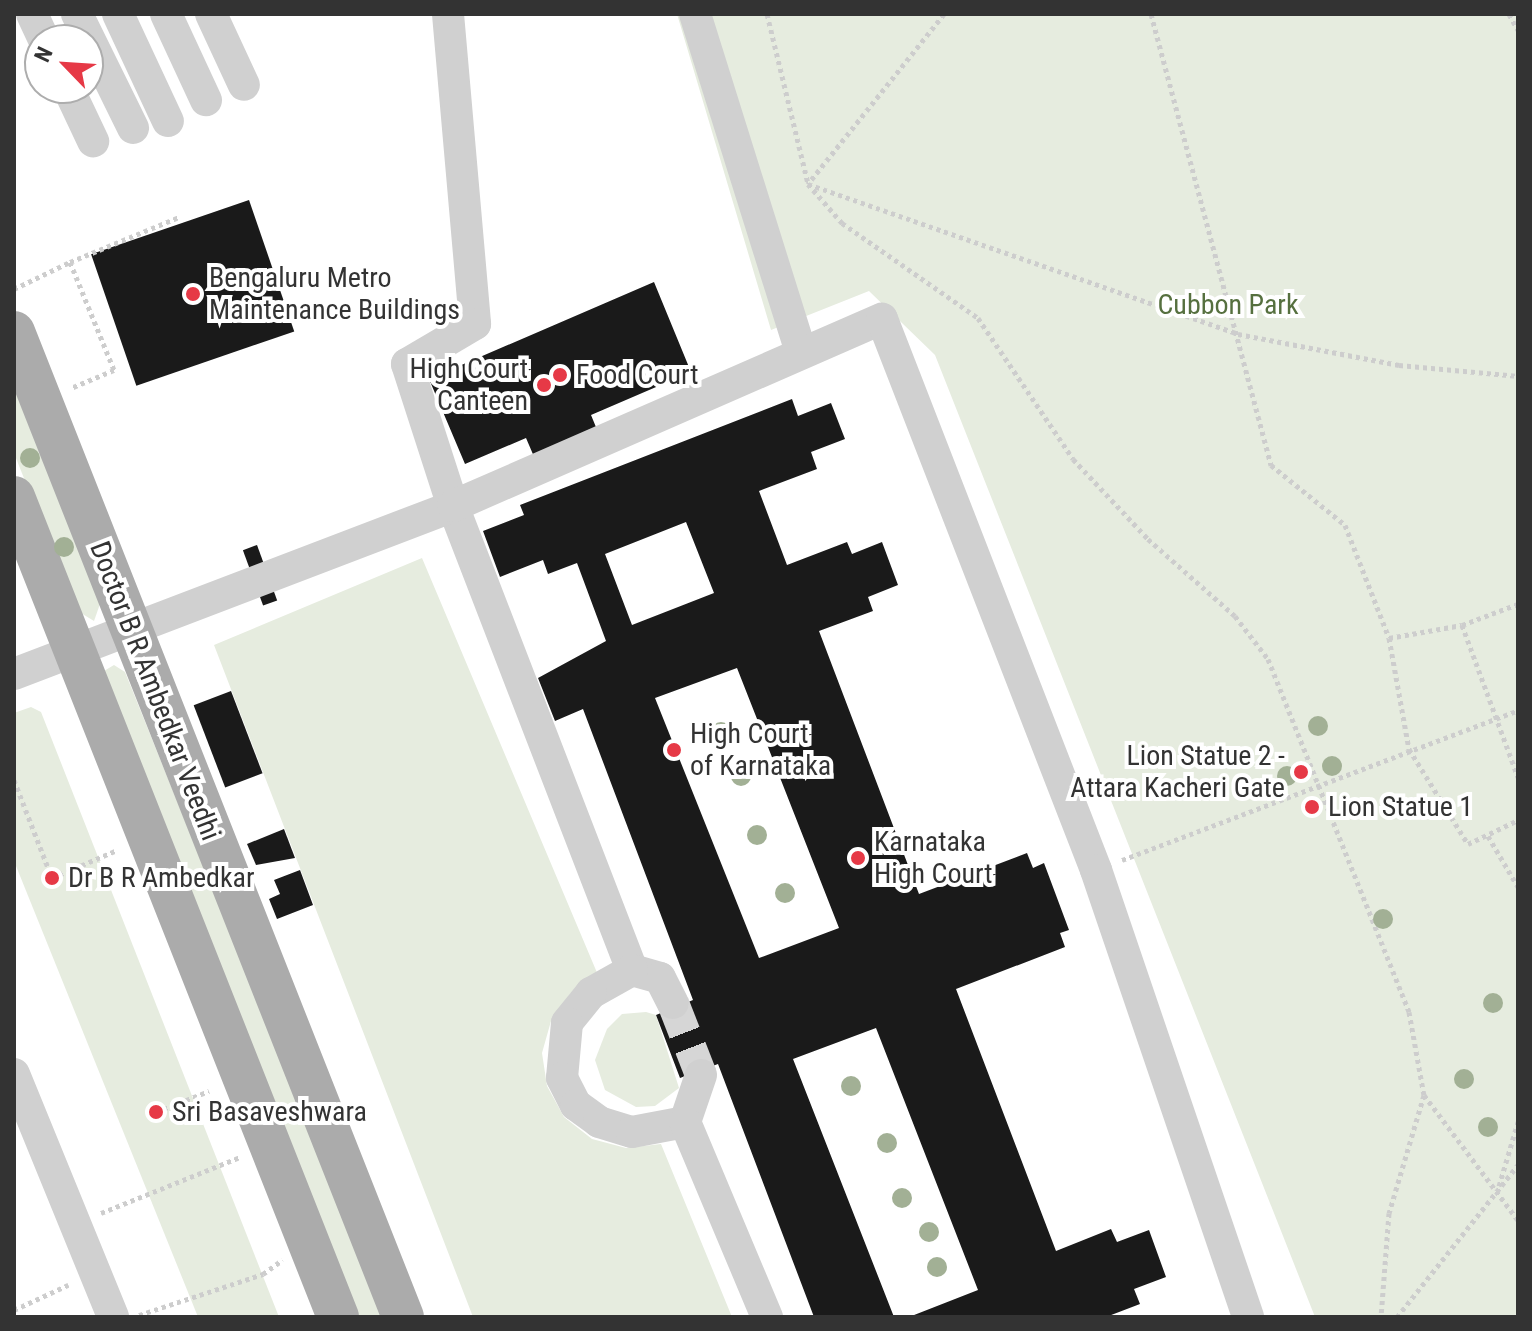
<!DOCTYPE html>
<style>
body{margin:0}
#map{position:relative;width:1532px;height:1331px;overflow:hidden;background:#fff;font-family:"Roboto Condensed",sans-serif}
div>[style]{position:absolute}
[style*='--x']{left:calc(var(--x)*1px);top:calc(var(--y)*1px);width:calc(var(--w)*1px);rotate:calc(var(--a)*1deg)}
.green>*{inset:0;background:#e6ecdf}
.building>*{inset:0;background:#1a1a1a;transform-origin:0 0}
.minor-tunnel>*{height:32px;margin-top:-16px;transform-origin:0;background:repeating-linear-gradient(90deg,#d6d6d6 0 32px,transparent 0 48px)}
.path>*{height:5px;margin-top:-2.5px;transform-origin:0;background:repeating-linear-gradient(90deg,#cdcdcd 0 4px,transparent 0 8px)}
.minor>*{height:32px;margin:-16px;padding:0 16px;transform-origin:16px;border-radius:16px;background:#d0d0d0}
.major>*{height:42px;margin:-21px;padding:0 21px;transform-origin:21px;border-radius:21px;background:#ababab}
.trees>*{width:20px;height:20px;margin:-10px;border-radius:50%;background:#a2b095}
.dots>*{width:22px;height:22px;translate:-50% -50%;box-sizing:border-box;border:4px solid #fff;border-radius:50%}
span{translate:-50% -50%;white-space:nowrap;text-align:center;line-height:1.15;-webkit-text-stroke:8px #fff;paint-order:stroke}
.poi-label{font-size:28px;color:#333}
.left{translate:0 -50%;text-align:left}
.right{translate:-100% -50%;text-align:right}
.park-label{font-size:28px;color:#56703f}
.street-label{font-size:28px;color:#333}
.frame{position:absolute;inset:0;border:16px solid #333;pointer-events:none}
.north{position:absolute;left:24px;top:24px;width:80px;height:80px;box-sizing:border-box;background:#fff;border:2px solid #adadad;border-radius:50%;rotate:295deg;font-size:22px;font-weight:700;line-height:32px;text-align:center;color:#333}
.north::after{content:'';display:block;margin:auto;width:28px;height:36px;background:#e63946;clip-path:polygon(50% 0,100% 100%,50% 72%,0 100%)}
</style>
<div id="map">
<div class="green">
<div style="clip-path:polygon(677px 14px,1518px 14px,1518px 1317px,1315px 1317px,935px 355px,869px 291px,771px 330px)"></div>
<div style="clip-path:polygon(14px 388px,100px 604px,94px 621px,76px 610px,14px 453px)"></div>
<div style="clip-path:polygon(422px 558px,598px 975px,570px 994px,551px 1021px,542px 1053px,547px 1086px,564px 1117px,592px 1139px,626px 1148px,661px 1144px,732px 1317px,473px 1317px,214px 645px)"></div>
<div style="clip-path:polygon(114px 665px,125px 672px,385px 1317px,358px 1317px,104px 671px)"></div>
<div style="clip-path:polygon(31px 707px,41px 712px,279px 1317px,198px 1317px,14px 861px,14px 713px)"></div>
<div style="clip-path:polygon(646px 1012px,656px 1015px,679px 1088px,655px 1106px,636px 1107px,605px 1090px,595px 1060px,607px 1029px,622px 1014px)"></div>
</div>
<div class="building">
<div style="left:249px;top:200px;width:139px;height:167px;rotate:71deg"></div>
<div style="clip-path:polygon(654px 282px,691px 372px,591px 415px,598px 432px,535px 459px,526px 438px,465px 464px,429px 379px)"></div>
<div style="clip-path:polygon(evenodd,792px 399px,798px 416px,831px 403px,845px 439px,811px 452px,817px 469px,759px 491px,787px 565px,847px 542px,852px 554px,882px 542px,898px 585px,868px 597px,873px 611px,819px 631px,919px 894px,1027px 853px,1033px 868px,1044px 863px,1069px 930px,1060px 933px,1065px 947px,956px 989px,1056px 1251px,1111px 1229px,1117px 1242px,1149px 1230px,1166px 1277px,1134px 1289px,1140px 1304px,1106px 1317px,909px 1317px,978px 1290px,876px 1028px,793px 1059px,894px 1317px,814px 1317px,718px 1064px,680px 1078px,656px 1015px,693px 1000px,583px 709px,555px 721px,538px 678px,606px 641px,577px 563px,548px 574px,543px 560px,500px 577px,483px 531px,524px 515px,520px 505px,792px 399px,686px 522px,714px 593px,632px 625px,605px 554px,686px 522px,792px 399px,737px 668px,839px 928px,759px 958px,655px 698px,737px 668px)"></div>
<div style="left:257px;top:545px;width:59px;height:15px;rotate:70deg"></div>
<div style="left:231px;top:691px;width:88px;height:40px;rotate:69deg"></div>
<div style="clip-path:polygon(284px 829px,295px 858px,256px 865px,247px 844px)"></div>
<div style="clip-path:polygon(300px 870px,313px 905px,277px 919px,269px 899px,280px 894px,274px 880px)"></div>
</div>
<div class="minor-tunnel">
<div style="--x:673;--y:1003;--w:77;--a:68.7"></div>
</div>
<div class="path">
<div style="--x:767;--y:14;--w:175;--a:76.4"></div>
<div style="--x:808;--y:184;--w:52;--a:48.9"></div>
<div style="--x:842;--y:223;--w:166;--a:34.9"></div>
<div style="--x:978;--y:318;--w:170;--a:56"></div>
<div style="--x:1073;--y:459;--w:110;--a:46.8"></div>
<div style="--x:1148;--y:539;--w:116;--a:41.5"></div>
<div style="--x:1235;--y:616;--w:54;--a:52.5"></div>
<div style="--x:1268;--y:659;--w:380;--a:68.2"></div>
<div style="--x:1409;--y:1012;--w:84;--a:79.8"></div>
<div style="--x:1424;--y:1095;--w:123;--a:106.5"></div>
<div style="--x:1389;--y:1213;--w:104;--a:94.4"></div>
<div style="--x:944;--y:14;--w:218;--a:128.7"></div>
<div style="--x:808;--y:184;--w:455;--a:19.2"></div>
<div style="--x:1238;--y:334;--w:164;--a:10.9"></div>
<div style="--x:1399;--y:365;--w:120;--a:5.3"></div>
<div style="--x:1151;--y:14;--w:467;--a:75.1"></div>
<div style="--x:1271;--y:465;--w:95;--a:39"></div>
<div style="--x:1345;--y:525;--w:121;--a:68.7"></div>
<div style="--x:1389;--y:638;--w:113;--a:79.8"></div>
<div style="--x:1409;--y:749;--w:112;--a:58.2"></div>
<div style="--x:1468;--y:844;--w:55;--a:-25.6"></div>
<div style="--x:1509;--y:14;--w:18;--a:61"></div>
<div style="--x:70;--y:262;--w:118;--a:-22.4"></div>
<div style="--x:14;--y:289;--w:62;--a:-25.7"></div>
<div style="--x:70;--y:262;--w:117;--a:67.8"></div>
<div style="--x:114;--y:370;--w:47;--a:157.3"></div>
<div style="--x:1462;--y:625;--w:162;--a:69.8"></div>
<div style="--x:1389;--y:638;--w:74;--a:-10.1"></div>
<div style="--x:1462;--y:625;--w:60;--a:-20.6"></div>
<div style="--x:14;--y:780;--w:105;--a:68.8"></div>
<div style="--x:52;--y:878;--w:69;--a:-23.2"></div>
<div style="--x:1488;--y:836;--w:59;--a:59.5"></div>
<div style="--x:1122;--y:860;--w:423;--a:-20.7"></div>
<div style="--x:1424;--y:1095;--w:156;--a:53.1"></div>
<div style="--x:156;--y:1112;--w:57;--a:-21.6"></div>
<div style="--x:1499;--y:1186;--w:67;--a:-73.5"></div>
<div style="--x:101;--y:1213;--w:150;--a:-21.9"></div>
<div style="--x:14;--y:1310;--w:60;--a:-24.8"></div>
<div style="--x:139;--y:1315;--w:131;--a:-18.3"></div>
<div style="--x:263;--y:1274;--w:24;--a:-36"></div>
<div style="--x:1397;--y:1317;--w:194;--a:-51.5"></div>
</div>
<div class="minor">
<div style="--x:32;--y:14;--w:29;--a:65"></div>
<div style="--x:77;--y:14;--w:127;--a:63.8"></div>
<div style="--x:118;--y:14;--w:118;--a:65"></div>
<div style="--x:166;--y:14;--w:95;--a:65.1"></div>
<div style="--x:211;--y:14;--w:78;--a:65.1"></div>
<div style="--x:448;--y:14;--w:311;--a:85"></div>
<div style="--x:475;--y:324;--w:79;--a:149.5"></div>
<div style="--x:407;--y:364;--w:149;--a:72.1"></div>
<div style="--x:453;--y:506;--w:497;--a:68.9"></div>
<div style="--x:632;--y:970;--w:29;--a:16"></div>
<div style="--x:660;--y:978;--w:28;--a:63"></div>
<div style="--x:695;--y:14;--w:354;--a:72.6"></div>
<div style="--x:68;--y:88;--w:59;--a:64.7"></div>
<div style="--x:14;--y:674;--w:470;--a:-20.9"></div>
<div style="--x:453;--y:506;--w:468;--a:-23.6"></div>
<div style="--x:882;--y:319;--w:591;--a:68.77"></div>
<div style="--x:1096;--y:870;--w:472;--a:71.2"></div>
<div style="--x:632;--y:970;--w:47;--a:150.7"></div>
<div style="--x:591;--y:993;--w:38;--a:129"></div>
<div style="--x:567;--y:1023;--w:55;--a:95.2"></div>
<div style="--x:562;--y:1078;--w:30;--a:63"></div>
<div style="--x:576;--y:1105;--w:29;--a:36"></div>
<div style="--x:599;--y:1122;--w:34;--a:17"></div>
<div style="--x:632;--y:1132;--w:54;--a:-10.7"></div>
<div style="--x:14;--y:1074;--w:262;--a:67.8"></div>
<div style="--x:701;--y:1075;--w:50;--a:108.8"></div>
<div style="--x:685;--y:1122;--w:212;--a:67.2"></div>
</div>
<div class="major">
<div style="--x:14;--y:332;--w:1059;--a:68.45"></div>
<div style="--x:14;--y:497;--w:882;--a:68.44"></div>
</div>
<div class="trees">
<div style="left:30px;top:458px"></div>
<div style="left:64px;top:547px"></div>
<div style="left:1318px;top:726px"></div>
<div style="left:721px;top:732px"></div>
<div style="left:1332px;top:766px"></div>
<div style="left:741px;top:776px"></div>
<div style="left:1287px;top:776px"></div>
<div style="left:757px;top:835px"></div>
<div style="left:785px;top:893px"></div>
<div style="left:1383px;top:919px"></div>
<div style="left:1493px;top:1003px"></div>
<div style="left:1464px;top:1079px"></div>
<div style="left:851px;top:1086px"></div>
<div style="left:1488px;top:1127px"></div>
<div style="left:887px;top:1143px"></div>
<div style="left:902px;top:1198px"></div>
<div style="left:929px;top:1232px"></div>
<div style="left:937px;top:1267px"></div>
</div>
<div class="dots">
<div style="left:193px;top:294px;background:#e63946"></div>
<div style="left:560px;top:375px;background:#e63946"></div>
<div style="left:544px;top:385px;background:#e63946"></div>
<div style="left:674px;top:750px;background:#e63946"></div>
<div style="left:1301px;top:772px;background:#e63946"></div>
<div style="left:1312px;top:807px;background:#e63946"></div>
<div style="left:858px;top:858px;background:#e63946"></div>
<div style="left:52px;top:878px;background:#e63946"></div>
<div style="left:156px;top:1112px;background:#e63946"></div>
</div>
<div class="poi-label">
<span class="left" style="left:209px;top:294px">Bengaluru Metro<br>Maintenance Buildings</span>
<span class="right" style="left:528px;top:385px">High Court<br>Canteen</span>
<span class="left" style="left:576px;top:375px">Food Court</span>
<span class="left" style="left:690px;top:750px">High Court<br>of Karnataka</span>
<span class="right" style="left:1285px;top:772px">Lion Statue 2 -<br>Attara Kacheri Gate</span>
<span class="left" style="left:1328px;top:807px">Lion Statue 1</span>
<span class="left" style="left:874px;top:858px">Karnataka<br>High Court</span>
<span class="left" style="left:68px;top:878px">Dr B R Ambedkar</span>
<span class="left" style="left:172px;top:1112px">Sri Basaveshwara</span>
</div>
<div class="park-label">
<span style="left:1228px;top:305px">Cubbon Park</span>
</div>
<div class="street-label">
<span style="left:155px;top:691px;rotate:69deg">Doctor B R Ambedkar Veedhi</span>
</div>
<div class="frame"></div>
<div class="north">N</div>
</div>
